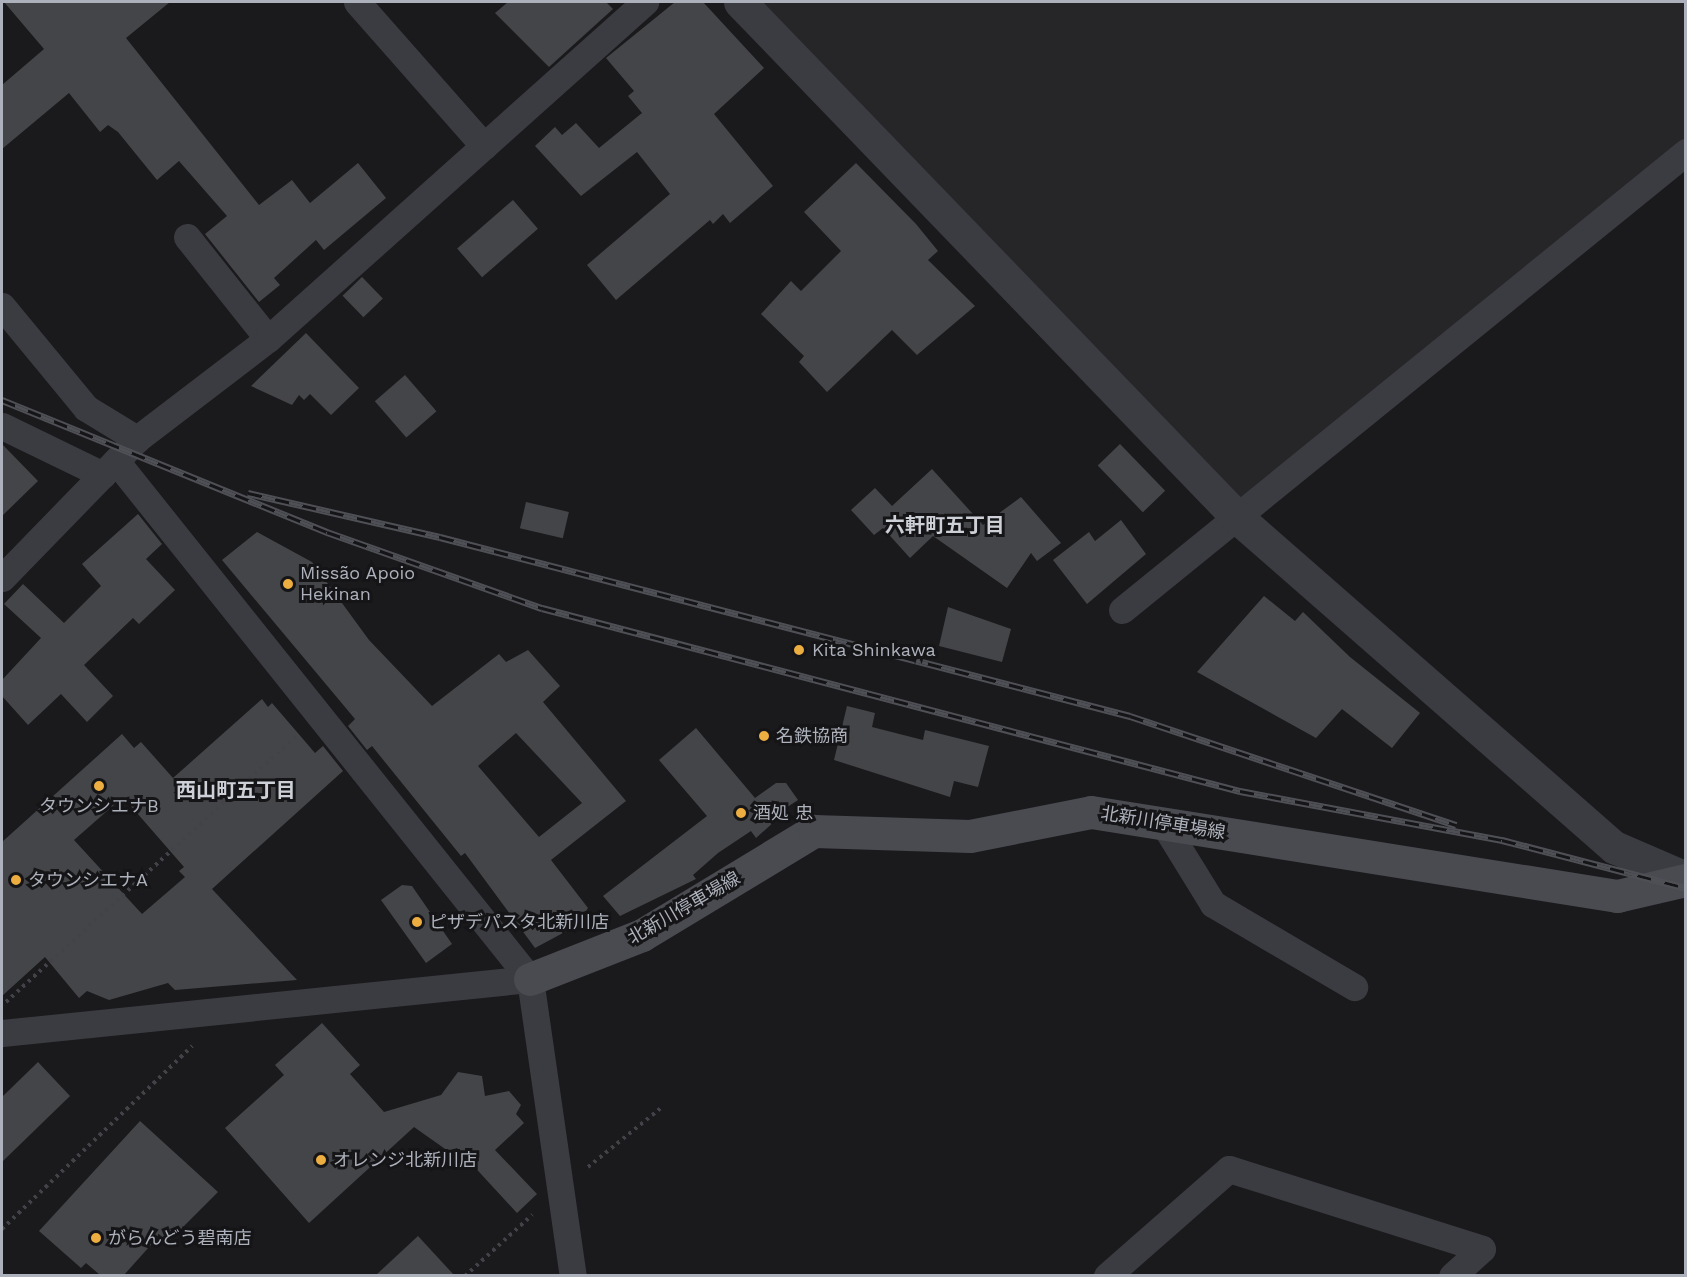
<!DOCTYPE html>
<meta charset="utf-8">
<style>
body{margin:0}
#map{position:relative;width:1687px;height:1277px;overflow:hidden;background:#1a1a1c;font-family:"Work Sans","Noto Sans JP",sans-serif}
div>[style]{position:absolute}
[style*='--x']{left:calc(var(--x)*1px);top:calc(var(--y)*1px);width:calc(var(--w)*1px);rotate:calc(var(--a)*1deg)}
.built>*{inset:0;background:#262629}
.building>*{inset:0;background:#444549;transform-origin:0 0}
.path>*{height:4px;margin-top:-2px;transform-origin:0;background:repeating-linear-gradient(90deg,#414348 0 3px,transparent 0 7.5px)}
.minor>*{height:27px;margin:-13.5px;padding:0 13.5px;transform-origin:13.5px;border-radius:13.5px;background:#3b3c41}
.tertiary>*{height:33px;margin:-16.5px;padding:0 16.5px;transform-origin:16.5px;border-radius:16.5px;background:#3b3c41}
.secondary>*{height:33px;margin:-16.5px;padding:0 16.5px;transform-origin:16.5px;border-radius:16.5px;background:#494b51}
.rail>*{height:7px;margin-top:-3.5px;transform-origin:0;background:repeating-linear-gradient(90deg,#151517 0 14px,#4e5056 0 28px);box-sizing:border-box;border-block:2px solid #4e5056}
.dots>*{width:16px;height:16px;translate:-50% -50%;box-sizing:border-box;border:3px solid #151517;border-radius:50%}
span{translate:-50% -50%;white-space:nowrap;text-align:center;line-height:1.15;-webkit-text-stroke:6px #151517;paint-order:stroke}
.poi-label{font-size:18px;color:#adb1bb}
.left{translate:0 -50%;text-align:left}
.street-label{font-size:18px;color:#adb1bb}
.neighbourhood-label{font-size:20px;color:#cdd0d7;font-weight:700}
.frame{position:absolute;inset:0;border:3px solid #adb1bb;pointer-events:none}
</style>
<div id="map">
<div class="built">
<div style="clip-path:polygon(740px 2px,1685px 2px,1685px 152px,1238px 518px)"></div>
</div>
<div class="building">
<div style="clip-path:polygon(4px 2px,170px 2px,126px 38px,259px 205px,292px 180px,310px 203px,358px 163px,386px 198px,324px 250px,316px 240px,274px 278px,280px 285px,259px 302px,205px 234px,227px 216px,179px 161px,157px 180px,118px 132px,108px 125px,100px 132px,69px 93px,2px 149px,2px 85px,44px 49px)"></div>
<div style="clip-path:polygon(508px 2px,606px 2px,613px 9px,549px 67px,495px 13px)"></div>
<div style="clip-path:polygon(675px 2px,703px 2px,764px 68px,714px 114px,773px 186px,730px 223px,723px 214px,713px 224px,710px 220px,616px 300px,587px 265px,670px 194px,637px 152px,581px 196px,535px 146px,555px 127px,562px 135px,576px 123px,599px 148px,642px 113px,628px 96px,634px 91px,606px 58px)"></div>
<div style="clip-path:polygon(856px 163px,916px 224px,938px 251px,928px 260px,975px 306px,917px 355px,892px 330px,827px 392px,799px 362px,804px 356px,761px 314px,791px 281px,801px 291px,841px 251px,804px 212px)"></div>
<div style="left:513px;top:200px;width:38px;height:74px;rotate:49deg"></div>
<div style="left:362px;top:277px;width:30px;height:27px;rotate:46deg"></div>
<div style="clip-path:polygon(306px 333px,359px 388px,331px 415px,310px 394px,304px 400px,299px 395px,292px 405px,251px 386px)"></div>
<div style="left:405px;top:375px;width:48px;height:40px;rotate:49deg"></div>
<div style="clip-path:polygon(2px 444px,38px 481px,2px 516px)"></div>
<div style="left:1120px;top:444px;width:65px;height:31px;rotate:46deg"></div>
<div style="clip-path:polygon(932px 469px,983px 525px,1021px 497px,1061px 543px,1037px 561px,1031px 553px,1007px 588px,933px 536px,910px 558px,883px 528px,874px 535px,851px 510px,875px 488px,892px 506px)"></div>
<div style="left:526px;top:502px;width:44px;height:27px;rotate:13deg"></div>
<div style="clip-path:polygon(138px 514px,162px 544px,146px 559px,175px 590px,139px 624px,133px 618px,84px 665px,113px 696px,87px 722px,61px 694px,28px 725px,2px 696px,2px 680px,41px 638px,4px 604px,23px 584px,64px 623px,101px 586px,82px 564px)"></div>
<div style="clip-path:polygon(1121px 520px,1146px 554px,1087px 604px,1053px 560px,1089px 532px,1095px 541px)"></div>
<div style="clip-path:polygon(evenodd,257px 532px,312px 562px,369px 640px,432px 706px,499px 654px,506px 662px,528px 650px,560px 686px,543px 702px,626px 801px,551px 860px,588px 908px,576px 926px,535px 948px,465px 853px,461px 856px,372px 746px,367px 750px,348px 726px,355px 719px,222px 560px,257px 532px,516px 733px,582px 803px,539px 837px,478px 766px,516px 733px)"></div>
<div style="clip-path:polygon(1264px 596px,1295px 621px,1303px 612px,1350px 657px,1420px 713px,1392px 748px,1342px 709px,1316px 738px,1197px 672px)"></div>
<div style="clip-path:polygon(948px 607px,1011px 629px,1002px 662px,939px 646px)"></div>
<div style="clip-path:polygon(evenodd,262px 699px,268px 707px,272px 703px,315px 753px,323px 746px,343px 771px,212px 889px,297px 980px,175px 990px,168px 983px,109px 1000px,87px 991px,79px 998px,45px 957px,2px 996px,2px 842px,122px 734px,134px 748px,141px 742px,173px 778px,262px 699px,123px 797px,184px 867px,179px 871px,185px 877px,142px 914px,74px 840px,123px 797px)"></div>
<div style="clip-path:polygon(847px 706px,875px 713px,872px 727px,923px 740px,925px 730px,989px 746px,978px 787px,954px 781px,950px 797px,834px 760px)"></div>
<div style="clip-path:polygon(696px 728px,755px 798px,776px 783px,786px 783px,798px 800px,772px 817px,775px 821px,756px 838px,751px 831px,718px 853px,693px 875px,696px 879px,620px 916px,603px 896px,707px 816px,659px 760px)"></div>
<div style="clip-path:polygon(402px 885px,412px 886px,452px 944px,426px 963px,381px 900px)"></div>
<div style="clip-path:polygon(322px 1023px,360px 1065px,350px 1074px,384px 1112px,441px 1095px,458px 1072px,482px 1076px,485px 1096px,509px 1091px,521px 1105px,516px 1114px,524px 1123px,495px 1150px,537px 1194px,517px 1213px,457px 1148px,448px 1151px,414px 1127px,309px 1223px,225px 1128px,284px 1075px,275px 1065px)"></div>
<div style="clip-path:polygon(38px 1062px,70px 1096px,2px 1162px,2px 1097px)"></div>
<div style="clip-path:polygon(140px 1121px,218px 1192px,166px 1244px,158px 1237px,124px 1275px,100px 1275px,86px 1263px,81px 1268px,39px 1231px)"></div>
<div style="clip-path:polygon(418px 1236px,454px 1275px,376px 1275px)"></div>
</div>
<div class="path">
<div style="--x:6;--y:1002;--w:395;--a:-42.5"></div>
<div style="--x:588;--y:1167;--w:95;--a:-39"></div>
<div style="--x:2;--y:1229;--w:264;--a:-43.9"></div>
<div style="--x:465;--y:1276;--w:91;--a:-42.3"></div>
</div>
<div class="minor">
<div style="--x:357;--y:2;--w:192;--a:48.6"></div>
<div style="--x:187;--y:237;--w:130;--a:51.5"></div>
<div style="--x:2;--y:306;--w:132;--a:50.5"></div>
<div style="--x:86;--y:408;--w:60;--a:31.3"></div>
<div style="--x:2;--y:426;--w:112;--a:25.9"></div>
<div style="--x:116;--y:461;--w:663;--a:51.37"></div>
<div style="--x:530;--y:979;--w:300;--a:81.8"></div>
<div style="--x:2;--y:578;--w:194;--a:-45.8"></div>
<div style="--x:137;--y:439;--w:165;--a:-37.4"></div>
<div style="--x:268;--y:339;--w:506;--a:-41.79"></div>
<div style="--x:1122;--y:610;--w:727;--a:-39.08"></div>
<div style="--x:1163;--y:823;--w:95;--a:58.3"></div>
<div style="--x:1213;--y:904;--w:164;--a:30.5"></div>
<div style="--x:2;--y:1033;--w:531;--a:-5.84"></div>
<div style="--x:1107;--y:1276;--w:162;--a:-41.3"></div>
<div style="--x:1229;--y:1169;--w:265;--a:17.5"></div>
<div style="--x:1482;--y:1249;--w:40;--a:138"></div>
</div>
<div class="tertiary">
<div style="--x:740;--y:2;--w:717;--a:46.02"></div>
<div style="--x:1238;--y:518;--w:500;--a:41.2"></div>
<div style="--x:1614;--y:847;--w:78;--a:23.3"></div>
</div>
<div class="secondary">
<div style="--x:530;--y:979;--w:120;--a:-21.4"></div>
<div style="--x:642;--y:935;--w:201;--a:-31.2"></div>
<div style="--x:814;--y:831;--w:156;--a:1.8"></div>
<div style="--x:970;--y:836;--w:123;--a:-11.2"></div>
<div style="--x:1091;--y:812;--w:533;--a:9.07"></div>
<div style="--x:1617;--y:896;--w:71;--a:-13.1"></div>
</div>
<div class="rail">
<div style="--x:2;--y:400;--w:351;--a:22.1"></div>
<div style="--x:327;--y:532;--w:228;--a:19.5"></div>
<div style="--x:542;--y:608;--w:722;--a:14.69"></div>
<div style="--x:1240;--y:791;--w:267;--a:10.6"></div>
<div style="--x:1502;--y:840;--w:190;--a:14.6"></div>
<div style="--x:248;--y:493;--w:197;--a:12.9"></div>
<div style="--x:440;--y:537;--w:713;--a:14.54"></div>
<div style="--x:1130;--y:716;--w:344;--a:18.5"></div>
</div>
<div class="dots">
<div style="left:288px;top:584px;background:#ecad41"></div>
<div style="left:799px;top:650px;background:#ecad41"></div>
<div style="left:764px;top:736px;background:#ecad41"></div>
<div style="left:99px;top:786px;background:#ecad41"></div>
<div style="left:741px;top:813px;background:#ecad41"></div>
<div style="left:16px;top:880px;background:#ecad41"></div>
<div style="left:417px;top:922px;background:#ecad41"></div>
<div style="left:321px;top:1160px;background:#ecad41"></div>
<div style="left:96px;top:1238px;background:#ecad41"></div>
</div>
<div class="poi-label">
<span class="left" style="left:300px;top:584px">Missão Apoio<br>Hekinan</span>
<span class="left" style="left:812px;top:650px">Kita Shinkawa</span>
<span class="left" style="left:776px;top:736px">名鉄協商</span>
<span style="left:99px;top:806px">タウンシエナB</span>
<span class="left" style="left:753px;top:813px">酒処 忠</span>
<span class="left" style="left:28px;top:880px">タウンシエナA</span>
<span class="left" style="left:429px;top:922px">ピザデパスタ北新川店</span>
<span class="left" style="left:333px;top:1160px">オレンジ北新川店</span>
<span class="left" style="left:108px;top:1238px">がらんどう碧南店</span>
</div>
<div class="street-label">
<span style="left:1163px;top:823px;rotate:9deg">北新川停車場線</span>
<span style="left:684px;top:908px;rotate:-30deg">北新川停車場線</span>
</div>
<div class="neighbourhood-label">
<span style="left:945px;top:525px">六軒町五丁目</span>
<span style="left:236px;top:790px">西山町五丁目</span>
</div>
<div class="frame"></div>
</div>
